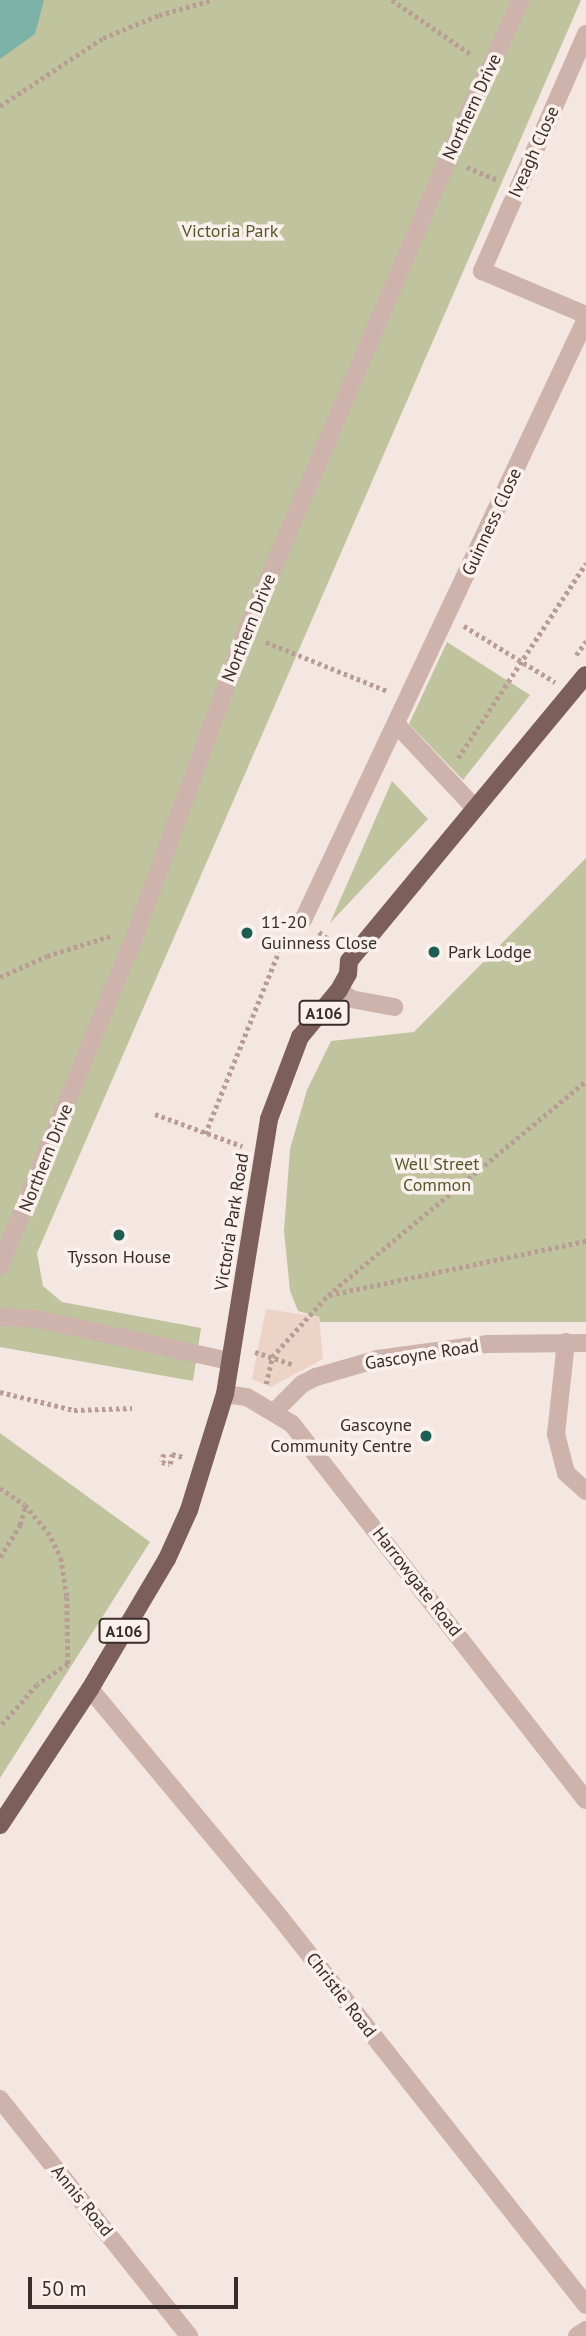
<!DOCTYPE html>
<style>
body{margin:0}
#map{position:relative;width:586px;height:2336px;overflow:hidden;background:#f4e6e0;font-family:"PT Sans",sans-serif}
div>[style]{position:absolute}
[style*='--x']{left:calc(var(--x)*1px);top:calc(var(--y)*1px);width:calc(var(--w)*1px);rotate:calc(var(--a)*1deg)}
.green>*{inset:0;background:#bfc49f}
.plaza>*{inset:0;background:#ecd3c6}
.water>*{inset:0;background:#7db2a9}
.path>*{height:4.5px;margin-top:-2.25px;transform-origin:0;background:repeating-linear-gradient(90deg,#b99d95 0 3.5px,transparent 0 7px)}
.minor>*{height:18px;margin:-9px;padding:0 9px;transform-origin:9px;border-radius:9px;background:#cdb3ab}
.major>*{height:18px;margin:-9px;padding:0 9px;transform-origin:9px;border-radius:9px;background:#7c5f5b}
.dots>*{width:19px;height:19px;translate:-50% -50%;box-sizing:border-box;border:4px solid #fbf1ec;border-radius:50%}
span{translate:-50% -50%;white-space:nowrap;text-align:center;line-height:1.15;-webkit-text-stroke:7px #fbf1ec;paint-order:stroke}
.shield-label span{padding:2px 5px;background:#fbf1ec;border:2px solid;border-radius:5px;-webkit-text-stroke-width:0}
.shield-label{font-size:16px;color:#3a2c2a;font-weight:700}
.street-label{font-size:18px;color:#3a2c2a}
.park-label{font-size:18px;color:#52592d}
.poi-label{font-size:18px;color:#3a2c2a}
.left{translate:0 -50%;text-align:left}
.right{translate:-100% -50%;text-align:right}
.scale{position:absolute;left:28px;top:2277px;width:210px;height:32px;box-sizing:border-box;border:4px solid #3a2c2a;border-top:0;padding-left:9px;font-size:21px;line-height:24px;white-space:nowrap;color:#3a2c2a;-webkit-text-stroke:5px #fbf1ec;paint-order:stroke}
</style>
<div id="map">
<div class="green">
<div style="clip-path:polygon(0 0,581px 0,37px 1253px,43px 1286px,62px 1302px,201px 1328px,193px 1381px,0 1347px)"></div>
<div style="clip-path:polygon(447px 642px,530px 695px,463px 780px,409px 724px)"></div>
<div style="clip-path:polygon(392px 781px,428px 819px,330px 923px)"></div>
<div style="clip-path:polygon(586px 858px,586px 1322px,320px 1322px,319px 1317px,298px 1311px,290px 1291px,284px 1231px,290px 1149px,307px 1090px,331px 1041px,414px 1032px)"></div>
<div style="clip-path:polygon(0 1433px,150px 1542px,0 1778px)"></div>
</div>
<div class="plaza">
<div style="clip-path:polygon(266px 1309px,319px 1317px,323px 1359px,271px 1387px,252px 1379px)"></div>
</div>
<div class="water">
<div style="clip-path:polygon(0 0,44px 0,35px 34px,0 59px)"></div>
</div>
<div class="path">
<div style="--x:392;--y:0;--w:97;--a:34.5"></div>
<div style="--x:0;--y:106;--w:123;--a:-33.4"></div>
<div style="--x:103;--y:38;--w:61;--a:-22.3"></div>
<div style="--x:159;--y:15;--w:55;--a:-15.8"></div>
<div style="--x:467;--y:167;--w:33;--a:23"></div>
<div style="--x:464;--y:626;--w:107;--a:31.6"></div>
<div style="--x:266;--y:642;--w:131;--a:22"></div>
<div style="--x:576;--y:655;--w:17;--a:-54"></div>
<div style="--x:458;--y:758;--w:233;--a:-56.7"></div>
<div style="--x:319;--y:932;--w:19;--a:36"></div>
<div style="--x:0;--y:977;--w:51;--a:-24.1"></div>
<div style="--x:47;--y:956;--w:66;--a:-17.6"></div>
<div style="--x:155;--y:1114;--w:93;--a:20.2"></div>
<div style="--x:205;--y:1134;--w:216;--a:-68"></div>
<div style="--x:329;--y:1295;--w:263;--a:-11.9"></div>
<div style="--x:255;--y:1352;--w:40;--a:18"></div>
<div style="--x:266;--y:1384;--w:28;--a:-77"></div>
<div style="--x:272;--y:1357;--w:84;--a:-47.9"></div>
<div style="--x:328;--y:1295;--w:335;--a:-39.7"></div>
<div style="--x:0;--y:1392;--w:76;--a:13.7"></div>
<div style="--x:74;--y:1410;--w:58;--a:-2"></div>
<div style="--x:164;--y:1454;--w:8;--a:104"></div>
<div style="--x:162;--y:1462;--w:8;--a:14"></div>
<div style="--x:170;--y:1464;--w:10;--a:-79"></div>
<div style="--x:172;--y:1454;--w:11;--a:15"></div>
<div style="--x:0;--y:1488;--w:30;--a:34"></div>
<div style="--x:25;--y:1505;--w:35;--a:50"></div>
<div style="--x:48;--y:1532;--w:29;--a:63"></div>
<div style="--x:61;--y:1558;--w:39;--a:81"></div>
<div style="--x:67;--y:1597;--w:67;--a:89.1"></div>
<div style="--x:68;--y:1664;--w:37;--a:146"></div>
<div style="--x:37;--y:1685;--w:56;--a:131.4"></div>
<div style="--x:0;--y:1557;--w:38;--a:-58"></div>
<div style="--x:20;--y:1525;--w:20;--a:-75"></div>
</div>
<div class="minor">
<div style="--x:586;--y:34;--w:259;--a:113.7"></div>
<div style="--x:482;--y:271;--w:113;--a:22.9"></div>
<div style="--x:397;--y:725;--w:114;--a:46.8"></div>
<div style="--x:303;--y:920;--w:664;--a:-64.79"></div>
<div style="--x:339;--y:990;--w:15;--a:37"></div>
<div style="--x:351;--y:999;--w:44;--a:10.5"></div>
<div style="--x:0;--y:1266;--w:366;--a:-67.8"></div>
<div style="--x:138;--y:927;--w:312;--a:-69.9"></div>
<div style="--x:245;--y:634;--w:515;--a:-66.92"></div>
<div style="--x:447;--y:160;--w:176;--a:-65.2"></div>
<div style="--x:0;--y:1317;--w:37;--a:3"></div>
<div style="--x:37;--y:1319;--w:198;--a:12.3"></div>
<div style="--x:566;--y:1342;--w:93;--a:96.2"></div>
<div style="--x:556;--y:1434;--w:40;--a:75.6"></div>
<div style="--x:566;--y:1473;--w:27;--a:42"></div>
<div style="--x:225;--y:1394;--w:22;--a:8"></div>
<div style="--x:247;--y:1397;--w:52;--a:31"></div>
<div style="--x:292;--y:1424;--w:477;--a:52"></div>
<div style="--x:274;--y:1412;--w:40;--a:-45"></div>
<div style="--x:302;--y:1384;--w:16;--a:-27"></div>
<div style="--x:316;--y:1377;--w:65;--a:-16.2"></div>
<div style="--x:378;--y:1359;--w:111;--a:-7.8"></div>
<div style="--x:488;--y:1344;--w:98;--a:-0.6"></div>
<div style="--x:90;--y:1689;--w:283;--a:50.2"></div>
<div style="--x:271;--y:1906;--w:508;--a:51.71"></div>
<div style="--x:0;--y:2099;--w:303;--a:51.4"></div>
<div style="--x:577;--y:2336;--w:11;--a:-34"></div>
</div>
<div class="major">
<div style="--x:0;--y:1825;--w:163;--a:-56.5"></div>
<div style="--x:90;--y:1689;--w:151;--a:-59.4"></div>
<div style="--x:167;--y:1559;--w:54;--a:-65.8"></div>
<div style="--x:189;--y:1510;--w:121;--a:-72.8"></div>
<div style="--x:225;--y:1394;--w:278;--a:-80.9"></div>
<div style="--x:269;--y:1119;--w:88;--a:-69.3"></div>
<div style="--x:300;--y:1037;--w:61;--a:-50.3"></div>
<div style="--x:339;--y:990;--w:18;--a:-61"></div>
<div style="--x:348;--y:974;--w:13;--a:-86"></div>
<div style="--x:349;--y:961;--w:371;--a:-50.4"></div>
</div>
<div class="dots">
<div style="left:247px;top:933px;background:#1e5d54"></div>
<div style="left:434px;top:952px;background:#1e5d54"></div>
<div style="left:119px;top:1235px;background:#1e5d54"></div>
<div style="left:426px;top:1436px;background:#1e5d54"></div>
</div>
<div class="shield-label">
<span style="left:324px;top:1013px">A106</span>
<span style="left:124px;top:1631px">A106</span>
</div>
<div class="street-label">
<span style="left:472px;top:107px;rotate:-65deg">Northern Drive</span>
<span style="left:534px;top:152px;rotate:-66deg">Iveagh Close</span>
<span style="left:492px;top:522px;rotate:-65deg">Guinness Close</span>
<span style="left:249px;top:628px;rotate:-68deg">Northern Drive</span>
<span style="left:46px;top:1158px;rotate:-68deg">Northern Drive</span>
<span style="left:232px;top:1222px;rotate:-81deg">Victoria Park Road</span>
<span style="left:422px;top:1355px;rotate:-9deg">Gascoyne Road</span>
<span style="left:417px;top:1582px;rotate:52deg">Harrowgate Road</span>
<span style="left:341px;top:1995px;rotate:52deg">Christie Road</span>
<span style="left:82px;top:2201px;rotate:51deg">Annis Road</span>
</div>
<div class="park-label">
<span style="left:230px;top:231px">Victoria Park</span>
<span style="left:437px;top:1175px">Well Street<br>Common</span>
</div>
<div class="poi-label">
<span class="left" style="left:261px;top:933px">11-20<br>Guinness Close</span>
<span class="left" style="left:448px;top:952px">Park Lodge</span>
<span style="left:119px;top:1257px">Tysson House</span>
<span class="right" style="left:412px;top:1436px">Gascoyne<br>Community Centre</span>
</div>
<div class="scale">50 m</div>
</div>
